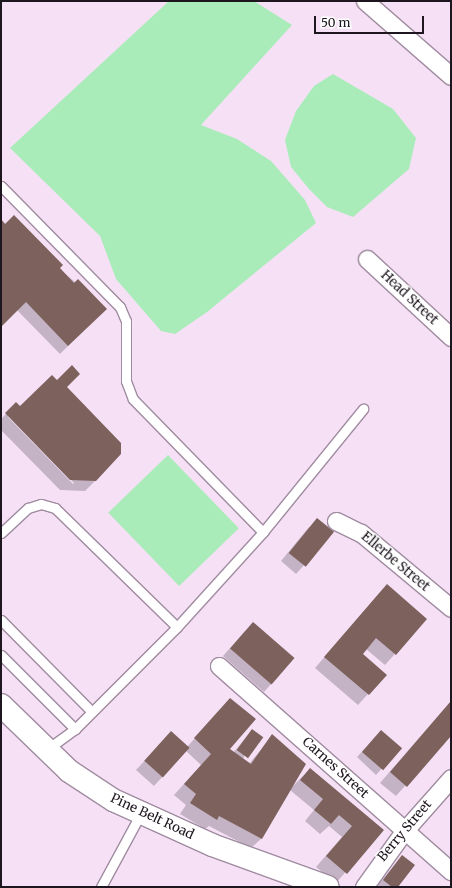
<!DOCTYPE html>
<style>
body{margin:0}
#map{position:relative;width:452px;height:888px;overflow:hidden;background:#f6e0f6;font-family:Merriweather,serif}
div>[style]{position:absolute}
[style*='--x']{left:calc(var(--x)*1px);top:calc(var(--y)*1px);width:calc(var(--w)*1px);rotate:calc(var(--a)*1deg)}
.green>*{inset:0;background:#aaecb9;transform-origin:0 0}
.shadow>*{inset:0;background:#0003}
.building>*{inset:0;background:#7d615c;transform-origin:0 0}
.roads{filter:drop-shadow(1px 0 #a08ca0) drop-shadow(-1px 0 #a08ca0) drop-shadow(0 1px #a08ca0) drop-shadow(0 -1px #a08ca0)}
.lane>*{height:9px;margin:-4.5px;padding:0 4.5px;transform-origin:4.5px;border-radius:4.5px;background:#fff}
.street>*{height:17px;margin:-8.5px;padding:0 8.5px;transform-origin:8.5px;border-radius:8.5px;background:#fff}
.secondary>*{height:22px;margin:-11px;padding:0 11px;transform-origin:11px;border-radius:11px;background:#fff}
span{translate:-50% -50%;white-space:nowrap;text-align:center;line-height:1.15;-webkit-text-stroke:3px #fff;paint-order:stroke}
.street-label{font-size:13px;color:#1e161e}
.frame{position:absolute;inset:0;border:2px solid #1e161e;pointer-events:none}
.scale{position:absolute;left:314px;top:16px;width:110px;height:18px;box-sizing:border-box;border:2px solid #1e161e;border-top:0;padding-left:5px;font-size:12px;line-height:14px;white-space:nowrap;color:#1e161e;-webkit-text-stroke:3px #fff;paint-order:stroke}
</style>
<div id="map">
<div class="green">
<div style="clip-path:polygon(169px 1px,254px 1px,292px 25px,201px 125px,237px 139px,271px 161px,305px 200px,316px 223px,207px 312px,175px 334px,161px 331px,116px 279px,100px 236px,10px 148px)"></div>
<div style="clip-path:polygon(333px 74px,393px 109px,416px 138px,409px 169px,353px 217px,327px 207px,309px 189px,291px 167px,285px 140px,296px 111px,314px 86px)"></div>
<div style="left:168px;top:455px;width:102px;height:83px;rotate:46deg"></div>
</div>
<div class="shadow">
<div style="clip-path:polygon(1px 220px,106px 308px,60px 354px,17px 310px,1px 326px)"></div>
<div style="clip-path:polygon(evenodd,57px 381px,66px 387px,96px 480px,85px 491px,60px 490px,1px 430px,1px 419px,16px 404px,20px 408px,57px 381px,9px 416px,74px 483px,73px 484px,8px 417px,9px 416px)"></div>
<div style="clip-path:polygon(309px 527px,333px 533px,296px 574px,281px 561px)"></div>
<div style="clip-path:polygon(377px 596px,426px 619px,385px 665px,366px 649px,361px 654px,385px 675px,358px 705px,315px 668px)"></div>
<div style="clip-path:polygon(245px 631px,294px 658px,264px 692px,223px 656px)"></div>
<div style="clip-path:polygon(230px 699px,228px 749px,233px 753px,252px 730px,243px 760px,249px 764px,273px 735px,292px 787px,310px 769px,382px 830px,336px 883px,316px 867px,342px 837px,329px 826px,320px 834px,305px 821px,314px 810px,290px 790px,262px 838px,251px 848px,209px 826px,205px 829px,180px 814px,186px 805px,174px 795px,201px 765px,186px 751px,154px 786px,136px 770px,163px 741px,187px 747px)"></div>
<div style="clip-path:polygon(451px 701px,451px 735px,396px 796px,380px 783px)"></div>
<div style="clip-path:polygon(376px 736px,400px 748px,376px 775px,357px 757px)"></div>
<div style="clip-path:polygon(402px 856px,396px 887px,380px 887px,378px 885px)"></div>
</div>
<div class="building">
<div style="clip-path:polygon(14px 215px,63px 265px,60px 268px,74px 283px,78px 279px,107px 309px,68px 346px,26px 302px,1px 327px,1px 219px,5px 224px)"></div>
<div style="clip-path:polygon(72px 365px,80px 374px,67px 387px,121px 443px,121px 454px,96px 481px,70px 480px,5px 413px,16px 402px,20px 406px,52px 375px,57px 380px)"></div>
<div style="left:317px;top:518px;width:22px;height:45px;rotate:39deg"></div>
<div style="clip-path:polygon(387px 584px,427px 619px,396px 655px,376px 638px,363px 654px,387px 675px,369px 695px,324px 657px)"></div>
<div style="left:253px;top:622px;width:55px;height:35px;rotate:41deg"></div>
<div style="clip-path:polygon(230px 698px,256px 719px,230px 749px,251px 764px,272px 734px,306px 764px,262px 839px,219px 816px,217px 820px,190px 803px,196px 794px,184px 784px,211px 754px,194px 738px)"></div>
<div style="clip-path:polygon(451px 701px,451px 736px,407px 787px,390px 772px)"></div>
<div style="left:252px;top:729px;width:14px;height:26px;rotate:36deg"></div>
<div style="left:381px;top:730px;width:28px;height:29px;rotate:41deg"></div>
<div style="left:171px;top:731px;width:25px;height:40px;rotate:42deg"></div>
<div style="clip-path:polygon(310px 768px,384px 830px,347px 874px,326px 856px,352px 826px,339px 815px,331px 824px,314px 810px,323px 799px,300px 780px)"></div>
<div style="clip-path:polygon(402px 855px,415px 865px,398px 887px,392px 887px,383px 880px)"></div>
</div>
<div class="roads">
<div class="lane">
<div style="--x:1;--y:186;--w:170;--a:45.5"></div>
<div style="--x:120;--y:307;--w:15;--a:67"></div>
<div style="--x:126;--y:321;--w:60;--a:90"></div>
<div style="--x:126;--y:381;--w:19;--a:69"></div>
<div style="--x:133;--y:399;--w:186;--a:45.7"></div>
<div style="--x:1;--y:533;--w:37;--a:-43"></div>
<div style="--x:28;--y:508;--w:14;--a:-17"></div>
<div style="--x:41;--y:504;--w:15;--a:16"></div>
<div style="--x:55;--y:508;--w:170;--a:44.3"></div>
<div style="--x:1;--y:620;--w:129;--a:45.3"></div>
<div style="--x:1;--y:655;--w:105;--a:45"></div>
<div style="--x:46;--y:750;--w:36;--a:-36"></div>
<div style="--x:75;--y:729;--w:144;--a:-45"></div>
<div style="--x:177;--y:627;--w:128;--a:-47.8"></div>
<div style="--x:263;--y:532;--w:159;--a:-50.9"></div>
<div style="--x:101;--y:887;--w:82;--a:-61.6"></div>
</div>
<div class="street">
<div style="--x:365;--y:1;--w:114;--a:41.1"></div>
<div style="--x:367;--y:259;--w:115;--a:42.9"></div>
<div style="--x:336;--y:521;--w:28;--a:26"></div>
<div style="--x:361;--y:533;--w:117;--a:39.8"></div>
<div style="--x:219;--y:666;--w:310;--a:41.5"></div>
<div style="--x:364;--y:887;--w:70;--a:-54.3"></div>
<div style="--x:405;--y:830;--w:69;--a:-48.5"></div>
</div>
<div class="secondary">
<div style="--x:1;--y:705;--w:95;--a:44.1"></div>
<div style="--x:69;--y:771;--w:53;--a:33.4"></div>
<div style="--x:113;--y:800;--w:109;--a:24.4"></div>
<div style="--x:212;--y:845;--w:123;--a:19.9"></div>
</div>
</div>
<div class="street-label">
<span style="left:409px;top:298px;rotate:43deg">Head Street</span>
<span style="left:395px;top:562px;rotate:40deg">Ellerbe Street</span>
<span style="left:335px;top:768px;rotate:42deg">Carnes Street</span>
<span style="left:152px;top:817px;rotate:25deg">Pine Belt Road</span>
<span style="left:405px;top:831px;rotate:-50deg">Berry Street</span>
</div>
<div class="frame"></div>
<div class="scale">50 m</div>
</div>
